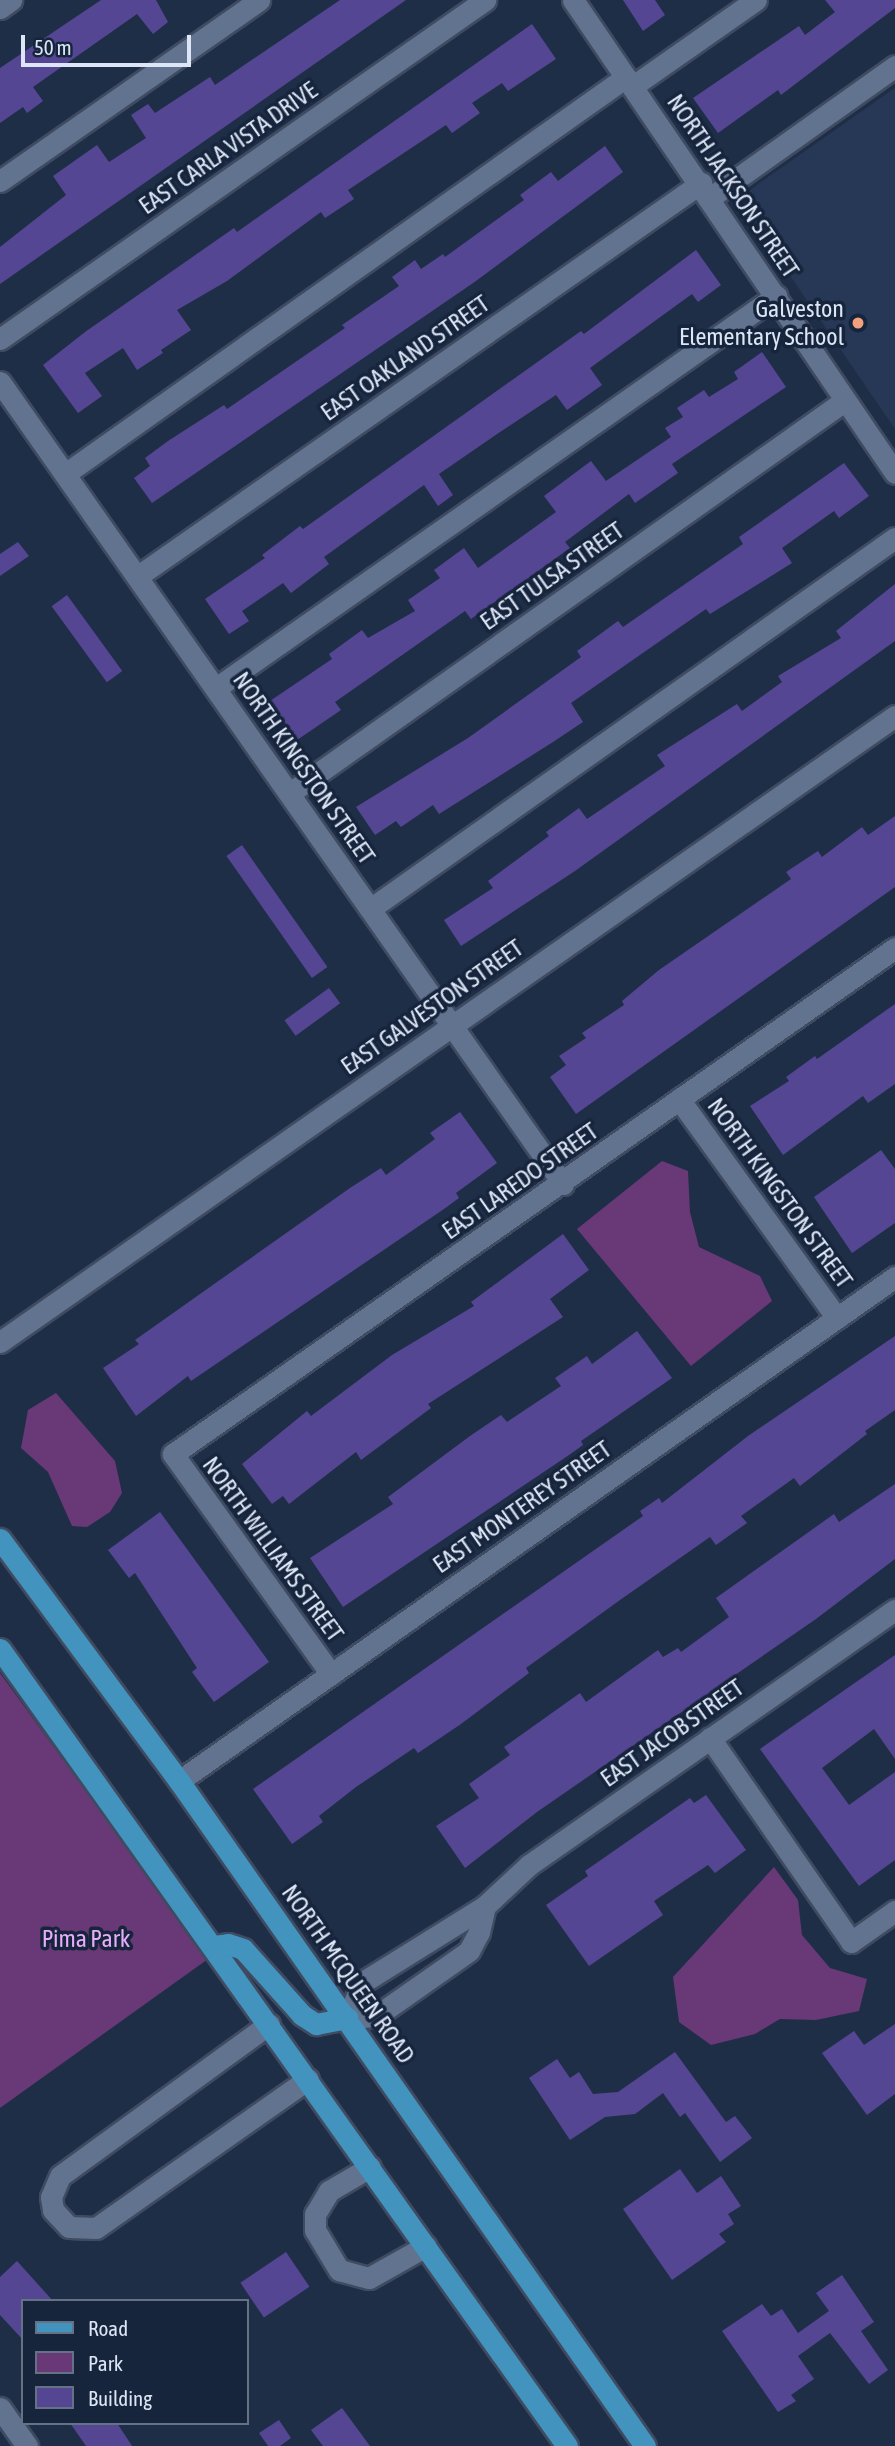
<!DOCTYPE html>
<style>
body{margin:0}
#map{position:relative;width:895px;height:2446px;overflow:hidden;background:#1f2e47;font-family:"Asap Condensed",sans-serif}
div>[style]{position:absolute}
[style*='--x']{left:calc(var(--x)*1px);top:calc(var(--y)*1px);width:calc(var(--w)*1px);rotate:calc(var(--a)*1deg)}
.built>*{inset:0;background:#263855}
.green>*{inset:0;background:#683877}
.building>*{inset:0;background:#554694;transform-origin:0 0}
.roads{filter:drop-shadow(2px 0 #3f4b61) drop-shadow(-2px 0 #3f4b61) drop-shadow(0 2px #3f4b61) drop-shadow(0 -2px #3f4b61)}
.minor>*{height:21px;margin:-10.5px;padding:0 10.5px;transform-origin:10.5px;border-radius:10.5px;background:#627390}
.major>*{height:21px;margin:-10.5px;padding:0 10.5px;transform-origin:10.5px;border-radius:10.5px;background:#4293be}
.dots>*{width:19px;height:19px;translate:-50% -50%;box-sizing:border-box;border:4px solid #16243c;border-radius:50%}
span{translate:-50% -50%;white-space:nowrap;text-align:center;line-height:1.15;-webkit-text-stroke:7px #16243c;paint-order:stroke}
.street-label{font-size:24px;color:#dce6f6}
.poi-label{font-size:24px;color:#dce6f6}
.right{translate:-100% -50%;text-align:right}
.park-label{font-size:24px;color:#e7acfa}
.legend{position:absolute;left:21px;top:2299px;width:228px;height:126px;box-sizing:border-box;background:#16243c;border:2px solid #657286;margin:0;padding:9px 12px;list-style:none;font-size:21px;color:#dce6f6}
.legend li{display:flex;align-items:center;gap:14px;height:35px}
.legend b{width:35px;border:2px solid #657286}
.scale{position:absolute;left:21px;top:35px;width:170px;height:32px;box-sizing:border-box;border:4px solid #dce6f6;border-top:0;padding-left:9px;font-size:21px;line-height:24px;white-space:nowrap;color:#dce6f6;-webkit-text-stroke:5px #16243c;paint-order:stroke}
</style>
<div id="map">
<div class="built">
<div style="clip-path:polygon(895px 88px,895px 429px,743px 207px,746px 194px,758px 184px)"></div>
</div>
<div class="green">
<div style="clip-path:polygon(662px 1161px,688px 1171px,690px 1212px,699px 1247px,760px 1276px,772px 1301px,691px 1366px,577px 1229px)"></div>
<div style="clip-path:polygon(56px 1393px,115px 1461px,122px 1493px,110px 1512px,87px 1527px,72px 1526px,48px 1472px,21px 1448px,28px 1410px)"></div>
<div style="clip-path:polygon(0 1673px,208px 1959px,0 2108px)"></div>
<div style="clip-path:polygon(774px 1867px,798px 1900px,802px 1935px,830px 1968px,867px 1979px,859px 2011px,816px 2020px,780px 2019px,755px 2034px,711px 2045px,679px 2022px,673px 1977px)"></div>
</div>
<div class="building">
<div style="clip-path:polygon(101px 0,156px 0,168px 22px,153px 34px,137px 14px,33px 87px,43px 101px,27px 113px,23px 107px,0 123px,0 68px)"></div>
<div style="clip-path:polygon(340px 0,406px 0,0 284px,0 247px,66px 195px,53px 176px,97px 145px,109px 162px,146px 138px,131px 115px,148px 104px,155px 113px,210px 77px,215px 85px)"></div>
<div style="clip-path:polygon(623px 0,655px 0,665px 15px,643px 31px)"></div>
<div style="clip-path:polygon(825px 0,895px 0,895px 8px,781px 95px,778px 90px,718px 133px,693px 98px,799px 26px,805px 35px,835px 12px)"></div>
<div style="clip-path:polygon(532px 24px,556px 59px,508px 91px,502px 83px,472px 103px,480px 113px,452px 133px,446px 125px,348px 190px,354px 199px,325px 218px,321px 212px,227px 281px,177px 310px,191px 330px,161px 350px,163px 353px,137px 370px,123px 348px,85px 373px,102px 396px,78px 413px,43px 365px,85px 332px,234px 228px,237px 232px)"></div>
<div style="clip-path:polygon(605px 146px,623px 172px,476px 281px,152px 503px,134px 478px,150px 466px,145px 458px,168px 441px,224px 405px,227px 409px,345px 328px,342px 325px,399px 286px,392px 277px,415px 260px,421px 269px,443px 254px,445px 257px,524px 200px,520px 195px,551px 172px,558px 181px)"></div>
<div style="clip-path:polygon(696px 250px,721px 285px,698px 302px,692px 294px,590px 368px,602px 385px,567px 410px,556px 395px,500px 432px,439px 474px,453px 495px,438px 506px,424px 485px,324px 557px,329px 564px,291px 593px,283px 583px,242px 611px,249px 621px,229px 634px,205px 599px,265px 558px,262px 555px,300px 526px,303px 529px,581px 331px,584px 334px)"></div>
<div style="clip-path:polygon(762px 352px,786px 387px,672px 464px,678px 473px,635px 503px,629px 494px,565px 542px,570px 548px,471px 619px,465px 611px,335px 702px,341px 710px,297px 740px,270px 701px,332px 659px,329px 654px,362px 630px,368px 638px,415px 611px,408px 600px,440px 578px,434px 570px,464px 548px,478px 568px,556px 512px,544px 496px,591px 461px,606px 481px,671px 437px,665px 428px,683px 417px,677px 408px,704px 390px,709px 397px,738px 379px,734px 372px)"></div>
<div style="clip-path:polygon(844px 463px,869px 496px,839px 518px,834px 511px,782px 548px,792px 563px,710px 614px,706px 609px,571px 703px,583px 722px,553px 742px,439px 814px,433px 805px,401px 827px,396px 821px,375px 835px,356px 807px,468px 738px,581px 657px,577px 651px,618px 621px,623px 627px,743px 544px,739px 537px)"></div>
<div style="clip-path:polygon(18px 542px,29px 556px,0 576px,0 554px)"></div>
<div style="clip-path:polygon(895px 584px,895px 641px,575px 871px,461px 946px,444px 920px,493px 888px,488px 881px,549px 836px,546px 832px,579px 808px,587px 819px,665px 766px,657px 755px,737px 704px,742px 711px,782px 682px,778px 676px,841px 638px,836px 631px)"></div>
<div style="left:67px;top:595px;width:94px;height:19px;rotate:54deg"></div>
<div style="clip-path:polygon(895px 816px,895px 887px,576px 1114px,550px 1077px,566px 1065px,559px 1056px,586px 1038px,582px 1033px,624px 1005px,622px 1001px,659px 970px,791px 879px,786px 872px,818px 851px,822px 857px,862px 827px,868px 835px)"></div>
<div style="left:242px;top:845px;width:149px;height:19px;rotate:55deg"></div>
<div style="left:329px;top:988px;width:19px;height:55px;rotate:54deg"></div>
<div style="clip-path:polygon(895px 1004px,895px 1084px,868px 1103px,863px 1096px,783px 1155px,750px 1106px,789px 1081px,786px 1077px,815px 1056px,817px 1059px)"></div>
<div style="clip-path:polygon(460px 1112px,497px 1163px,456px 1193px,459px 1198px,444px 1209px,191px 1381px,188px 1376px,136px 1416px,103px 1368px,139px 1344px,135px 1340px,350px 1188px,381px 1168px,386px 1175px,435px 1139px,430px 1133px)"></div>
<div style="clip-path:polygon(881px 1150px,895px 1169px,895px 1223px,852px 1253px,814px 1197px)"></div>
<div style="clip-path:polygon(563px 1234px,589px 1270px,550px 1299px,563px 1317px,428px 1404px,431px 1408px,361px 1460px,356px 1452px,289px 1504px,283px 1496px,272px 1504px,242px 1464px,307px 1411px,311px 1416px,392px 1355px,474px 1306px,471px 1302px)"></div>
<div style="clip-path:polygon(637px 1331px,672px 1378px,581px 1441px,583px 1445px,569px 1455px,343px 1607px,310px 1558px,393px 1504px,388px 1497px,470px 1436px,501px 1415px,507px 1422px,561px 1386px,555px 1378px,587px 1356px,592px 1364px)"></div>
<div style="clip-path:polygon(895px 1336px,895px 1410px,865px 1431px,867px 1434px,800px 1486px,794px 1478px,741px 1516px,747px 1523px,716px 1545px,710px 1537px,620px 1600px,526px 1668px,529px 1673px,461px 1724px,418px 1753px,414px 1748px,356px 1787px,319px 1816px,323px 1822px,292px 1844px,253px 1789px,643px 1516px,640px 1511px,659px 1498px,662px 1503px,748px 1436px)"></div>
<div style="clip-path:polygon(895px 1484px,895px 1559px,816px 1619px,537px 1812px,465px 1868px,436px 1826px,479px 1798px,469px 1784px,510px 1755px,504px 1747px,580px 1693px,586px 1702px,658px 1650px,663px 1657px,678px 1648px,681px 1652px,729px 1617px,716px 1598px,834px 1514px,839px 1522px)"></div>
<div style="clip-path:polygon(160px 1512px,269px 1662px,214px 1702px,192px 1672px,197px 1668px,135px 1573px,129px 1578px,108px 1550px)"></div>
<div style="clip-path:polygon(895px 1655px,895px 1759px,874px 1729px,822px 1768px,849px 1805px,895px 1772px,895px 1860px,859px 1886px,760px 1749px)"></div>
<div style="clip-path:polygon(706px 1795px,746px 1850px,715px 1873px,708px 1865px,654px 1901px,663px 1915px,589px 1966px,546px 1905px,588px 1876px,585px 1871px,690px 1798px,694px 1803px)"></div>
<div style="clip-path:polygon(895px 2024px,895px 2094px,867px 2115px,822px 2053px,854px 2031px,864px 2045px)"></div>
<div style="clip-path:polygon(675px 2052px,726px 2122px,735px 2116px,752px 2138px,720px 2162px,685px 2113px,680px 2117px,663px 2093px,635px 2114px,605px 2117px,570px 2140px,529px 2078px,557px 2059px,570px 2078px,579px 2072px,593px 2094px,618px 2092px)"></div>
<div style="clip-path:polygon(680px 2169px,697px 2193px,721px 2176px,741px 2206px,728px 2214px,734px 2224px,719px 2234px,726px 2242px,672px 2280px,623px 2209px)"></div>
<div style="left:286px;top:2252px;width:42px;height:55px;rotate:56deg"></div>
<div style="clip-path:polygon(17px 2261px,53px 2301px,23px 2301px,23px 2340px,0 2315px,0 2277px)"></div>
<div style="clip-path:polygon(842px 2275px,874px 2322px,861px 2331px,888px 2370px,869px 2384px,830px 2333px,798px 2356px,814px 2379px,791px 2395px,796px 2401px,778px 2412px,722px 2331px,762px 2304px,771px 2316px,782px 2309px,798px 2333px,829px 2311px,816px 2293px)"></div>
<div style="clip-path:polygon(342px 2408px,370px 2446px,323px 2446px,311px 2430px)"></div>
<div style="clip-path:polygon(279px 2420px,291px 2438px,280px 2446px,268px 2446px,259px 2433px)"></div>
<div style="clip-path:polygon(70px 2423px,117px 2423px,132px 2446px,86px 2446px)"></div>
</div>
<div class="roads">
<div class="minor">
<div style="--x:573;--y:0;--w:572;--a:55.75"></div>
<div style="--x:0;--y:8;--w:14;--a:-36"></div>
<div style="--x:633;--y:86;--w:150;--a:-35"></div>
<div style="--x:0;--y:181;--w:316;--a:-34.9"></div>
<div style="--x:711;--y:197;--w:226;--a:-35.4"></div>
<div style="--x:0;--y:339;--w:592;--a:-34.95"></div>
<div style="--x:0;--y:382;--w:980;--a:54.93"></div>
<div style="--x:65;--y:474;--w:687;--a:-35.29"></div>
<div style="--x:138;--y:576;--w:687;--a:-34.92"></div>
<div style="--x:216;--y:688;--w:684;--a:-34.99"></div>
<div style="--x:290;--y:793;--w:679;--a:-35.28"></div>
<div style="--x:370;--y:909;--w:643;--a:-35.25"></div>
<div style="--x:679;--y:1099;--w:270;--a:54.2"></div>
<div style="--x:0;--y:1342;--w:1092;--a:-34.97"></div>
<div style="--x:331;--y:1674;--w:271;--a:-125.7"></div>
<div style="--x:173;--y:1454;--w:882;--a:-35.02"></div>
<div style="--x:710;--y:1738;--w:248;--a:55.3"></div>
<div style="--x:851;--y:1942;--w:54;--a:-35.2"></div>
<div style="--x:179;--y:1781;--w:876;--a:-35.14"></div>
<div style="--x:485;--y:1906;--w:27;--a:103"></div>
<div style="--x:479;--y:1932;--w:21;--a:118"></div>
<div style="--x:469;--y:1951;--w:113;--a:145"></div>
<div style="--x:376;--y:2016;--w:29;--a:176"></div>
<div style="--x:347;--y:2018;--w:39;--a:-66"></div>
<div style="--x:363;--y:1982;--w:144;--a:-31.9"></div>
<div style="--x:485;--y:1906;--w:60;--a:-43"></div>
<div style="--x:529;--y:1865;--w:446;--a:-34.9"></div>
<div style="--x:269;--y:2024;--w:258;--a:144"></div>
<div style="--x:60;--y:2176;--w:23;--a:113"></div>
<div style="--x:51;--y:2197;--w:13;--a:81"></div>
<div style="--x:53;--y:2210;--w:23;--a:47"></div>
<div style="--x:69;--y:2227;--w:27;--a:2"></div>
<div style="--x:96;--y:2228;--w:259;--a:-35.1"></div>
<div style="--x:370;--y:2167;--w:48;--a:149.7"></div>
<div style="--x:329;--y:2191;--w:27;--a:121"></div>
<div style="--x:315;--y:2214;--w:16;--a:90"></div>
<div style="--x:315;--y:2230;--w:47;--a:59"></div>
<div style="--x:339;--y:2270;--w:31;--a:15"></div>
<div style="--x:369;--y:2278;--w:65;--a:-29.3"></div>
<div style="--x:0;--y:2408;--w:47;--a:54.6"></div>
</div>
<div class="major">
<div style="--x:0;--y:1539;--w:301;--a:53.5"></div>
<div style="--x:179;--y:1781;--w:812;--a:54.98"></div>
<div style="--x:0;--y:1649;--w:978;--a:54.57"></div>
<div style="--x:214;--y:1946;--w:14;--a:-8"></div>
<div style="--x:228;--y:1944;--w:16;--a:18"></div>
<div style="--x:243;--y:1949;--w:89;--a:48.2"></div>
<div style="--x:302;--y:2015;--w:17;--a:33"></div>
<div style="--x:316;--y:2024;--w:32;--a:-11"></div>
</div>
</div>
<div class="dots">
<div style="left:858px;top:323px;background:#f2a07e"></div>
</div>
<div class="street-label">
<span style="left:228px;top:148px;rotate:-35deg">EAST CARLA VISTA DRIVE</span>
<span style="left:733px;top:186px;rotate:56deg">NORTH JACKSON STREET</span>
<span style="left:405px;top:358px;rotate:-35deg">EAST OAKLAND STREET</span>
<span style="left:552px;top:576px;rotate:-35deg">EAST TULSA STREET</span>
<span style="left:304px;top:768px;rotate:55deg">NORTH KINGSTON STREET</span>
<span style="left:432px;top:1007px;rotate:-35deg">EAST GALVESTON STREET</span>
<span style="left:520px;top:1181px;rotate:-35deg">EAST LAREDO STREET</span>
<span style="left:780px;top:1193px;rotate:54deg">NORTH KINGSTON STREET</span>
<span style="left:522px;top:1507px;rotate:-35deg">EAST MONTEREY STREET</span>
<span style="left:273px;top:1549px;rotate:54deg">NORTH WILLIAMS STREET</span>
<span style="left:672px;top:1733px;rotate:-35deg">EAST JACOB STREET</span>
<span style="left:348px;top:1974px;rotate:55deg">NORTH MCQUEEN ROAD</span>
</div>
<div class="poi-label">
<span class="right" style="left:844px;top:323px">Galveston<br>Elementary School</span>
</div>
<div class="park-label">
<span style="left:86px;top:1939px">Pima Park</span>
</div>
<ul class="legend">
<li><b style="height:9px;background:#4293be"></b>Road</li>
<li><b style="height:19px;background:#683877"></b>Park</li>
<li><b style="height:19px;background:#554694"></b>Building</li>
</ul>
<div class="scale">50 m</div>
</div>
